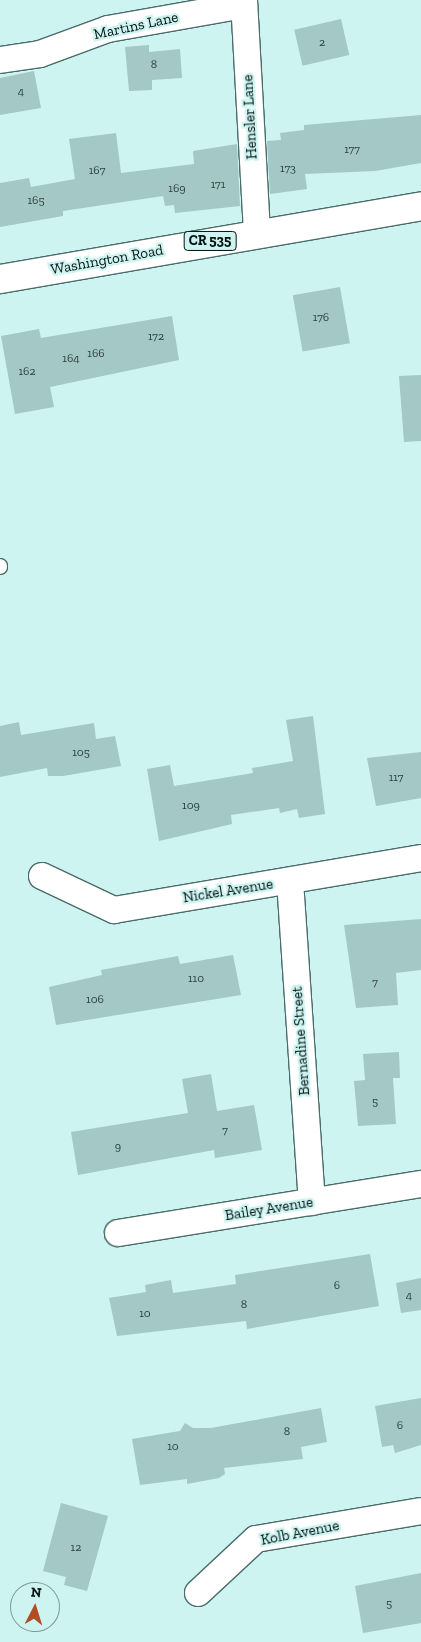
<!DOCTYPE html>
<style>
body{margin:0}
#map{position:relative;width:421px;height:1642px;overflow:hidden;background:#cdf4f1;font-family:"Zilla Slab",serif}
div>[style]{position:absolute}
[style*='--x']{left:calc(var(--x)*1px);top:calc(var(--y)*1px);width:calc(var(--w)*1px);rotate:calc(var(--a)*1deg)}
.building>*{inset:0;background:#a3c8c5;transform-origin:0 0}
.roads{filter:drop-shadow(1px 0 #4a6c6a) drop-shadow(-1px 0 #4a6c6a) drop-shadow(0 1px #4a6c6a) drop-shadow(0 -1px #4a6c6a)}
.service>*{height:14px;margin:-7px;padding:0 7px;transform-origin:7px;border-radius:7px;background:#fff}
.minor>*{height:26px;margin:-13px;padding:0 13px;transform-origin:13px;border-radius:13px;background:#fff}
.primary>*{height:28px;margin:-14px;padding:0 14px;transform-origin:14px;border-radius:14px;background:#fff}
span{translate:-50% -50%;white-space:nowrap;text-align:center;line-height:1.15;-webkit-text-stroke:4.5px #cdf4f1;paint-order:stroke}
.number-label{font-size:12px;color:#2c403f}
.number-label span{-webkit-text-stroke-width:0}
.shield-label span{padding:1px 4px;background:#cdf4f1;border:1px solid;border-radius:4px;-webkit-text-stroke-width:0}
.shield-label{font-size:14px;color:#051212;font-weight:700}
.street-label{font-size:15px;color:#051212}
.north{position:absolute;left:10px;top:1582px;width:50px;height:50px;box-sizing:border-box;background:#cdf4f1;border:1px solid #7d9a98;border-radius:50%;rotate:5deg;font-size:14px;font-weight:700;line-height:20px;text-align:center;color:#051212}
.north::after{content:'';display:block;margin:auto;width:18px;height:22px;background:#b24c22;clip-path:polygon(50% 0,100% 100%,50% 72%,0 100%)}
</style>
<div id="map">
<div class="building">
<div style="left:341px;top:19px;width:37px;height:48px;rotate:77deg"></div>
<div style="clip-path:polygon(149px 45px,149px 52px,180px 49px,182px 78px,152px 80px,152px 90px,129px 91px,125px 47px)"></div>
<div style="clip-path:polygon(34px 71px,41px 108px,0 115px,0 78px)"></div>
<div style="clip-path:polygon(421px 115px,421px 163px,375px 171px,305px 174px,307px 189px,270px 194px,267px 141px,281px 140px,280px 133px,304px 130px,304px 125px)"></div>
<div style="clip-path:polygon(116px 133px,121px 173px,194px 164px,193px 151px,237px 144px,240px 206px,175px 213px,174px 205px,165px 206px,163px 196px,63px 211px,63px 216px,0 227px,0 183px,29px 178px,31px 187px,75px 179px,69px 139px)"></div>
<div style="left:340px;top:287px;width:57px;height:48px;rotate:80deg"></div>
<div style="clip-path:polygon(172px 316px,179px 360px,50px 387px,54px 407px,15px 414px,1px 336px,39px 329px,41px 338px)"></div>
<div style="clip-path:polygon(421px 375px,421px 441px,404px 442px,399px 376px)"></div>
<div style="clip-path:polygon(313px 716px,325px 814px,299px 818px,297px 809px,280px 813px,279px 808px,231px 815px,232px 824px,159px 841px,147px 769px,170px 765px,174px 786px,253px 773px,252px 768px,293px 761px,286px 720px)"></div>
<div style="clip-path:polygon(19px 722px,21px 735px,94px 723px,96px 739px,115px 736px,121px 766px,63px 776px,48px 776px,47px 768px,0 777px,0 726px)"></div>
<div style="clip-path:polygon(421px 752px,421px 798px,376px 806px,367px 758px)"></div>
<div style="clip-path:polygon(421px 919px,421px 970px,396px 973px,398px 1005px,356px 1008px,344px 925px)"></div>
<div style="clip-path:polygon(233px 955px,241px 995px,56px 1025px,49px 987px,102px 975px,101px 970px,178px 956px,180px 964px)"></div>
<div style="clip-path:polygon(399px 1052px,400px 1078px,393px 1078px,396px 1124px,358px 1126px,354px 1081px,365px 1080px,363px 1054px)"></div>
<div style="clip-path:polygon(211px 1074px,217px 1111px,254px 1105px,262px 1150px,215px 1158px,214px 1150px,78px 1175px,71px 1132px,188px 1113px,182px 1079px)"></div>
<div style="clip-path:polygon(370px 1254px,379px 1306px,247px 1329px,246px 1321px,117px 1336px,109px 1298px,146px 1292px,145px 1285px,171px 1280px,173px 1293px,236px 1284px,235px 1275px)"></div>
<div style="clip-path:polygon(421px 1278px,421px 1310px,401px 1313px,396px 1283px)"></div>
<div style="clip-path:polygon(421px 1398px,421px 1445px,395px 1453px,393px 1445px,382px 1447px,375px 1406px)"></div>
<div style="clip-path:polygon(321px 1408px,327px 1442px,301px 1447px,303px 1459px,224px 1468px,225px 1474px,219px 1478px,187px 1484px,187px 1479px,140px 1485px,132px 1439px,180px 1431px,185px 1423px,193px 1428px,211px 1428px)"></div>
<div style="clip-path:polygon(61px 1503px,108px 1516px,87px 1591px,64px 1585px,66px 1577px,43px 1571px)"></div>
<div style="clip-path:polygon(421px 1573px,421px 1623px,363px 1633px,355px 1586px)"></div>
</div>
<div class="roads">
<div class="service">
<div style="--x:0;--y:566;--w:1;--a:90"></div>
</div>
<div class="minor">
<div style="--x:244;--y:0;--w:233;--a:86.8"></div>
<div style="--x:0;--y:60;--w:40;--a:-8.5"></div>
<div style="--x:40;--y:54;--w:72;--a:-20.2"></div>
<div style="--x:108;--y:29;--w:138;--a:-10"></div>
<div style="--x:42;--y:876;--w:80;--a:25.3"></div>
<div style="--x:114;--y:910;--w:311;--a:-9.6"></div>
<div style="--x:290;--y:881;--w:322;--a:86.1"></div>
<div style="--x:118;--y:1233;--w:307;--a:-9.2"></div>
<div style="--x:198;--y:1593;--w:79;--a:-43"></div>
<div style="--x:256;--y:1539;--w:167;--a:-9.6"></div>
</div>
<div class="primary">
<div style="--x:0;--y:279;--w:427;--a:-9.8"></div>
</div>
</div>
<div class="number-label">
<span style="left:322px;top:43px">2</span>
<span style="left:154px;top:65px">8</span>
<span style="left:21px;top:92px">4</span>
<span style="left:352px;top:150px">177</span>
<span style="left:288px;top:169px">173</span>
<span style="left:97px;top:171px">167</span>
<span style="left:218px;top:185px">171</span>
<span style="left:177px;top:189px">169</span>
<span style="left:36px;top:201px">165</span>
<span style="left:321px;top:318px">176</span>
<span style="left:156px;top:337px">172</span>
<span style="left:96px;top:354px">166</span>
<span style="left:71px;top:359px">164</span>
<span style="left:27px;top:372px">162</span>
<span style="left:81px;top:753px">105</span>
<span style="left:396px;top:778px">117</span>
<span style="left:191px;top:806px">109</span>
<span style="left:196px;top:979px">110</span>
<span style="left:375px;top:983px">7</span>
<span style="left:95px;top:1000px">106</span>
<span style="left:375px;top:1102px">5</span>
<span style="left:225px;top:1131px">7</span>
<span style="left:118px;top:1147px">9</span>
<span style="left:337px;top:1286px">6</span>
<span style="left:409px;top:1296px">4</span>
<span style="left:244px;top:1305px">8</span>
<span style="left:145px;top:1314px">10</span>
<span style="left:400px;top:1426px">6</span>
<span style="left:287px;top:1432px">8</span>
<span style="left:173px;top:1447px">10</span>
<span style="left:76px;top:1548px">12</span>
<span style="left:389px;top:1604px">5</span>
</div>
<div class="shield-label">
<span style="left:210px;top:241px">CR 535</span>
</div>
<div class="street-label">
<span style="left:136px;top:26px;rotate:-12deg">Martins Lane</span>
<span style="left:250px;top:117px;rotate:-93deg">Hensler Lane</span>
<span style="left:107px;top:260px;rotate:-10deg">Washington Road</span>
<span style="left:228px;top:891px;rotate:-9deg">Nickel Avenue</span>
<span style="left:301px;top:1041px;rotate:-94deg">Bernadine Street</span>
<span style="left:269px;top:1209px;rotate:-9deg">Bailey Avenue</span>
<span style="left:300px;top:1533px;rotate:-11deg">Kolb Avenue</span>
</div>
<div class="north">N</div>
</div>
